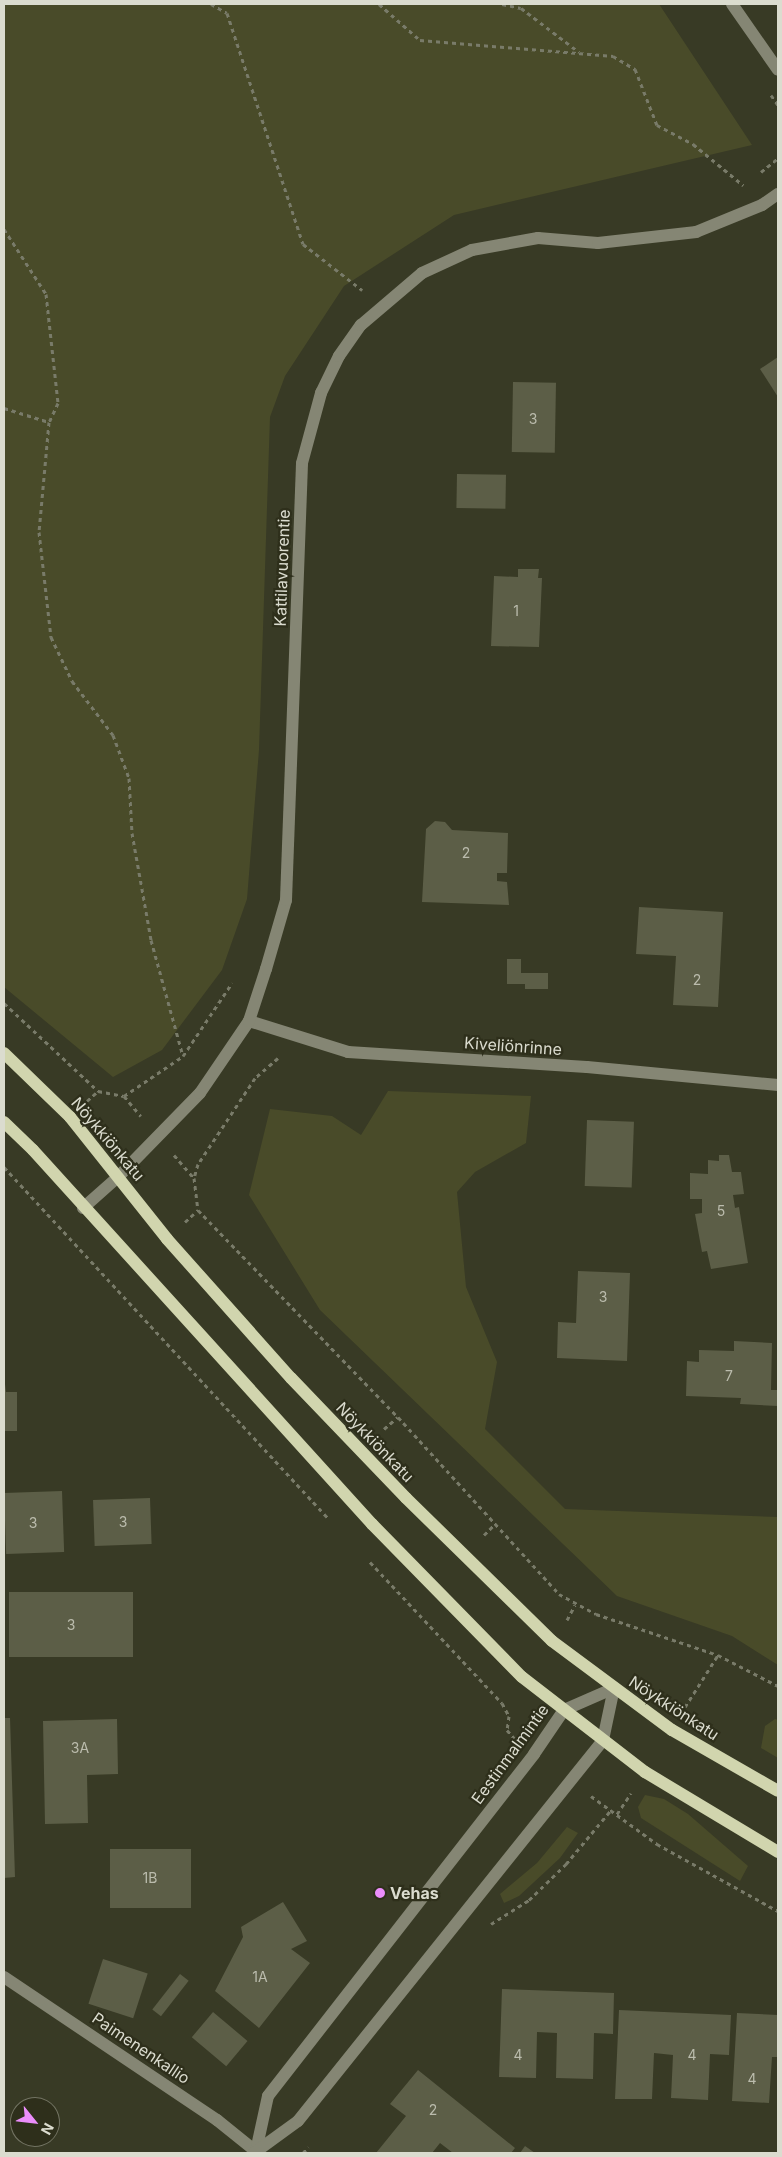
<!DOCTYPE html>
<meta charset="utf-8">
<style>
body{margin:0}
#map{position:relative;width:782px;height:2157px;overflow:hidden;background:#383a25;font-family:Inter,sans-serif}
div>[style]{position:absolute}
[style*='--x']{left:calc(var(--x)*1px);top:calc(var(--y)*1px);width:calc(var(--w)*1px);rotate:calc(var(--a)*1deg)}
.green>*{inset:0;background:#494b29}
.building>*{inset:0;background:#5c5e47;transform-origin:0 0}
.path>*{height:3px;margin-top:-1.5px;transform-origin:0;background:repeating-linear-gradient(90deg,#797b69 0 4px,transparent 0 8px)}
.minor>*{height:12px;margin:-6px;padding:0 6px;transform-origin:6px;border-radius:6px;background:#858674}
.major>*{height:12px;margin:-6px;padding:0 6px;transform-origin:6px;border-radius:6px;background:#d1d5ae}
.dots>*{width:14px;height:14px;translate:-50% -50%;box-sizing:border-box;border:2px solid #2e2f1b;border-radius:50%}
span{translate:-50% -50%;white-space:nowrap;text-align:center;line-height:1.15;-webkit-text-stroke:4.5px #2e2f1b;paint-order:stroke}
.number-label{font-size:14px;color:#bbbcad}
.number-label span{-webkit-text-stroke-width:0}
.street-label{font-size:16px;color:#dbdccf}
.poi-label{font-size:16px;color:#dbdccf;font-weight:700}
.left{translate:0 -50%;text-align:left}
.frame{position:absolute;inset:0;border:5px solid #dbdccf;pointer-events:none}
.north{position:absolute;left:10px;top:2097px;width:50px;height:50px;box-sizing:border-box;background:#2e2f1b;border:1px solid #737463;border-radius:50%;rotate:119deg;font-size:14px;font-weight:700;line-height:20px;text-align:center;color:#dbdccf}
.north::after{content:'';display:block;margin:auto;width:18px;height:22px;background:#eb8dfb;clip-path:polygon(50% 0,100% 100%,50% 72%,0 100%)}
</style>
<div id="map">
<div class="green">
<div style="clip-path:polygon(4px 4px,659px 4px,752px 145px,454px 215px,344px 286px,285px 376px,270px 417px,259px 750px,247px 899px,222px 970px,162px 1050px,113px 1077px,4px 987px)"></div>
<div style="clip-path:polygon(388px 1091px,531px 1096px,526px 1143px,475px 1172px,457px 1192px,466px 1287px,497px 1362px,485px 1429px,565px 1509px,778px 1517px,778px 1665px,732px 1636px,617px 1596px,320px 1310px,249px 1195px,270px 1109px,332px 1116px,361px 1135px)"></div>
<div style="clip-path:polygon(775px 1719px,778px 1720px,778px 1758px,761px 1748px,765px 1726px)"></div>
<div style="clip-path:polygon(645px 1795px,664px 1799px,688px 1814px,748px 1866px,740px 1881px,641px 1818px,638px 1807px)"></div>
<div style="clip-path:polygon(567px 1827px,578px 1833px,560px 1858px,519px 1896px,504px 1903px,500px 1894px,537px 1863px)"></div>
</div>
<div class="building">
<div style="clip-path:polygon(778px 357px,778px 397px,760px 369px)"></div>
<div style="left:513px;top:382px;width:43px;height:70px;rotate:1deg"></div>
<div style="left:457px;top:474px;width:49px;height:34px;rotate:1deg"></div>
<div style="clip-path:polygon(518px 569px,539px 569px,538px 578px,542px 578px,539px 647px,491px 646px,494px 576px,518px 577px)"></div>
<div style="clip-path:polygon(435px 821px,445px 822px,452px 830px,508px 833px,507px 873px,497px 873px,497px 881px,507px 882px,509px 905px,422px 902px,426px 829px)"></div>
<div style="clip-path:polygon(639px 907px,723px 912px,718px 1007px,673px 1005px,676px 956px,636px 954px)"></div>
<div style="clip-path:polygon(507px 959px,521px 959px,521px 973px,548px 973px,548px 989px,525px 989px,525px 984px,507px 984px)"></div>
<div style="left:587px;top:1120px;width:47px;height:66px;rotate:2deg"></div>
<div style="clip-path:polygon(719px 1155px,729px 1155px,732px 1172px,741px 1172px,744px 1194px,733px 1195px,735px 1208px,739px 1207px,748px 1263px,711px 1269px,707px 1251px,702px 1252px,695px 1214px,702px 1213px,702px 1199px,690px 1199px,690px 1173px,708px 1174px,708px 1160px,719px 1161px)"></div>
<div style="clip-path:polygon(578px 1271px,630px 1273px,627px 1361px,557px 1358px,558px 1322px,576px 1323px)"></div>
<div style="clip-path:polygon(734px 1341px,772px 1343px,771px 1390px,778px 1390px,778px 1406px,740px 1404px,741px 1398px,686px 1396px,687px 1361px,699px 1362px,699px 1350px,734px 1351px)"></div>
<div style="clip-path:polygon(4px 1376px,6px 1392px,17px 1392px,17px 1431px,4px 1431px)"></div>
<div style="left:62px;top:1491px;width:61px;height:58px;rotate:88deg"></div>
<div style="left:150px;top:1498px;width:46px;height:57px;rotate:88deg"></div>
<div style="left:9px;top:1592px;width:124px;height:65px"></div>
<div style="clip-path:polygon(4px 1718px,10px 1718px,15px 1877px,4px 1878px)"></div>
<div style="clip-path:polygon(117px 1719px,118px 1774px,87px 1775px,88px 1823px,45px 1824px,43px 1721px)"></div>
<div style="left:110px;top:1849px;width:81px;height:59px"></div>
<div style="clip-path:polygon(283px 1902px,307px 1941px,291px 1949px,310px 1963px,259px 2028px,215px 1991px,243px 1937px,241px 1927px)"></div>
<div style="left:103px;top:1959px;width:47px;height:47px;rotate:18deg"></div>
<div style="left:180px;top:1974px;width:11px;height:45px;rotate:38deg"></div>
<div style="clip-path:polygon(502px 1989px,614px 1993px,613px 2034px,594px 2033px,593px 2079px,556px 2078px,557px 2033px,537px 2032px,536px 2078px,499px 2077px)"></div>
<div style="clip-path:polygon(619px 2010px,731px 2015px,729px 2055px,710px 2054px,708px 2100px,671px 2098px,673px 2055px,654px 2053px,652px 2099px,615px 2099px)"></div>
<div style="left:213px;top:2012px;width:45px;height:33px;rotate:40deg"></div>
<div style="clip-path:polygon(737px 2013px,778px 2015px,778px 2057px,772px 2057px,769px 2103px,732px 2101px)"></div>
<div style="clip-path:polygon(418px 2070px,515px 2148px,511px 2153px,453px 2153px,440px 2143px,432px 2153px,376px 2153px,406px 2116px,390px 2104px)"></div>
<div style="clip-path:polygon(525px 2146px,535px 2153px,520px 2153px)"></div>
</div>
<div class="path">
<div style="--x:211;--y:4;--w:18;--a:29"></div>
<div style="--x:227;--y:13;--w:243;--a:71.8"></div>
<div style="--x:303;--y:244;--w:75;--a:37.9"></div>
<div style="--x:379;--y:4;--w:55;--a:41.3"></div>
<div style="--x:420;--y:40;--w:194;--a:4.7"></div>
<div style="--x:613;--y:56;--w:26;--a:31"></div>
<div style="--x:635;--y:69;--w:60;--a:68.6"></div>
<div style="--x:657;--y:125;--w:41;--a:27.8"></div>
<div style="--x:693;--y:144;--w:65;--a:39.4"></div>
<div style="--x:502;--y:4;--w:19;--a:12"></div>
<div style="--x:521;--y:8;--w:73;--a:37.2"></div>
<div style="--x:771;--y:95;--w:12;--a:55"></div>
<div style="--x:761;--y:172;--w:22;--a:-39"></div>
<div style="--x:4;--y:229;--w:77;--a:57.1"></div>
<div style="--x:46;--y:294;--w:110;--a:83.7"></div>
<div style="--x:58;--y:403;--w:21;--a:115"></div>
<div style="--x:49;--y:422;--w:110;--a:95.2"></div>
<div style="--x:39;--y:532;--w:106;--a:83.5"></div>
<div style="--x:51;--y:637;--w:49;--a:64.5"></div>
<div style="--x:72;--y:681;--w:68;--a:52.8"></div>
<div style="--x:113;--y:735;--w:46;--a:69.6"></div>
<div style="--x:129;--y:778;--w:55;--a:86.9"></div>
<div style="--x:132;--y:833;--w:109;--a:79.9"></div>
<div style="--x:151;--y:940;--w:120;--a:74.6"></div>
<div style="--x:4;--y:408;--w:47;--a:17.3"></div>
<div style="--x:4;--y:1003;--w:129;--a:43.1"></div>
<div style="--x:98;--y:1091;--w:26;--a:11"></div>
<div style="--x:124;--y:1096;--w:26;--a:50"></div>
<div style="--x:278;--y:1058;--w:30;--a:139"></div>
<div style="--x:255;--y:1078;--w:103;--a:123.5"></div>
<div style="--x:198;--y:1164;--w:15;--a:106"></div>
<div style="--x:194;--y:1178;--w:32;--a:83"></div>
<div style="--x:198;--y:1210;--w:288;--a:46"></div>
<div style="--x:398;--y:1417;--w:239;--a:47.7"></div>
<div style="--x:559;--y:1594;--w:42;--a:28.4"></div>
<div style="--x:596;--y:1614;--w:129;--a:18.6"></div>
<div style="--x:718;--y:1655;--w:68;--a:27.3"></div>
<div style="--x:124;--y:1096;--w:71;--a:-34.1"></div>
<div style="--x:183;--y:1056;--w:88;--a:-56.1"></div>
<div style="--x:87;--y:1101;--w:15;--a:-42"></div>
<div style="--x:174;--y:1155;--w:30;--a:49"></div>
<div style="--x:4;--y:1167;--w:479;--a:47.3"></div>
<div style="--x:185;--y:1222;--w:18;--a:-43"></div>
<div style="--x:384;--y:1429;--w:18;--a:-41"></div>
<div style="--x:484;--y:1535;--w:16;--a:-45"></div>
<div style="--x:370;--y:1562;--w:193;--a:46.9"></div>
<div style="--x:502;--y:1703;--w:15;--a:62"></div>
<div style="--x:509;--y:1716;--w:14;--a:98"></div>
<div style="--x:507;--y:1730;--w:11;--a:49"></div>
<div style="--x:567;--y:1620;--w:17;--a:-62"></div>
<div style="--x:685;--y:1707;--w:62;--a:-57.6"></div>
<div style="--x:591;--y:1796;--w:82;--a:36"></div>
<div style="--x:657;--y:1844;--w:138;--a:29"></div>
<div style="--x:617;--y:1814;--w:25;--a:-56"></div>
<div style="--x:491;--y:1924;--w:45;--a:-32.3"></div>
<div style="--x:529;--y:1900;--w:52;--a:-44.2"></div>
<div style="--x:566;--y:1864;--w:70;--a:-50.2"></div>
<div style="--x:303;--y:2153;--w:8;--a:-50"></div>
</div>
<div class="minor">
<div style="--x:732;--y:4;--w:80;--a:55.1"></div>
<div style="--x:249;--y:1021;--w:104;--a:17.4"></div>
<div style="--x:348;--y:1052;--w:239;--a:3.6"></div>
<div style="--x:587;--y:1067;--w:192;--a:5.4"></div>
<div style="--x:83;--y:1208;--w:48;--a:-41.6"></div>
<div style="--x:119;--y:1176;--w:116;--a:-45.7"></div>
<div style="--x:200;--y:1093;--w:87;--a:-55.8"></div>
<div style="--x:249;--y:1021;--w:55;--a:-71.9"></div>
<div style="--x:266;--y:969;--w:72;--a:-73.8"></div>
<div style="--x:286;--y:900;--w:437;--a:-87.9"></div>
<div style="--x:302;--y:463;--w:73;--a:-74.8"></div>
<div style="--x:321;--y:393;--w:41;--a:-64.1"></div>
<div style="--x:339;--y:356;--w:38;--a:-55"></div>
<div style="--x:361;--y:325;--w:80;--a:-40.4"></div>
<div style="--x:422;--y:273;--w:55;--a:-24.7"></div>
<div style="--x:472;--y:250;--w:67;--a:-10.3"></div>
<div style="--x:538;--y:238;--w:60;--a:4.8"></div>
<div style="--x:598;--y:243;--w:99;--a:-6.4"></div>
<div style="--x:696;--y:232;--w:71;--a:-22.2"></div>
<div style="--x:762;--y:205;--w:19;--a:-35"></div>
<div style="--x:4;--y:1977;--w:257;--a:33.9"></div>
<div style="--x:217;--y:2120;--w:53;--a:38.8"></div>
<div style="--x:256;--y:2151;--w:56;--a:-77.7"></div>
<div style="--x:268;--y:2096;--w:433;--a:-52.1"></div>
<div style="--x:534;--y:1754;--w:53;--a:-55.7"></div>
<div style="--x:564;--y:1710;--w:55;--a:-23.7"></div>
<div style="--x:254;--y:2153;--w:54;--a:-36"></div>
<div style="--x:298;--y:2121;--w:488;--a:-51.3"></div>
<div style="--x:603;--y:1740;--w:53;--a:-78.1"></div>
</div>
<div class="major">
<div style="--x:4;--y:1053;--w:92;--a:44.1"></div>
<div style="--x:70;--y:1117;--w:156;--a:51.5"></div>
<div style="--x:167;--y:1239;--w:186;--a:48.3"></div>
<div style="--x:291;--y:1378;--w:166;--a:46.2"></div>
<div style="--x:406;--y:1498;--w:204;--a:44.4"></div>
<div style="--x:552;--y:1641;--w:149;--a:36.6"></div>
<div style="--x:672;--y:1730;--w:122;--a:29.9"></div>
<div style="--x:4;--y:1122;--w:40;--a:44"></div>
<div style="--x:33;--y:1150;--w:505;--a:47.81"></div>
<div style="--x:372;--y:1524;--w:214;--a:45.6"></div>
<div style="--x:522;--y:1677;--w:155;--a:37.7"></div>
<div style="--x:645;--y:1772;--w:155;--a:31"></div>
</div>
<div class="dots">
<div style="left:380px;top:1893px;background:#eb8dfb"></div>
</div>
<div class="number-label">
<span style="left:533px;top:419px">3</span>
<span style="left:516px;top:611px">1</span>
<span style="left:466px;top:853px">2</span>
<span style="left:697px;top:980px">2</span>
<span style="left:721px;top:1211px">5</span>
<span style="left:603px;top:1297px">3</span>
<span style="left:729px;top:1376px">7</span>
<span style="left:123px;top:1522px">3</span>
<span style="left:33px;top:1523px">3</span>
<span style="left:71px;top:1625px">3</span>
<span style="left:80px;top:1748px">3A</span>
<span style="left:150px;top:1878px">1B</span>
<span style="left:260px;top:1977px">1A</span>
<span style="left:518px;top:2055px">4</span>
<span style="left:692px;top:2055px">4</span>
<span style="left:752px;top:2079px">4</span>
<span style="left:433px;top:2110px">2</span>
</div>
<div class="street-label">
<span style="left:282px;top:568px;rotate:-88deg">Kattilavuorentie</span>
<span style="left:513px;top:1046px;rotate:4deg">Kiveliönrinne</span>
<span style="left:108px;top:1139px;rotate:50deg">Nöykkiönkatu</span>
<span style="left:375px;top:1442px;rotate:46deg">Nöykkiönkatu</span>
<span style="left:674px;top:1708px;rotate:33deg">Nöykkiönkatu</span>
<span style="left:510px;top:1754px;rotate:-54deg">Eestinmalmintie</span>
<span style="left:141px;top:2048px;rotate:34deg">Paimenenkallio</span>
</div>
<div class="poi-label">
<span class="left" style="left:390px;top:1893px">Vehas</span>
</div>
<div class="frame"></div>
<div class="north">N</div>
</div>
